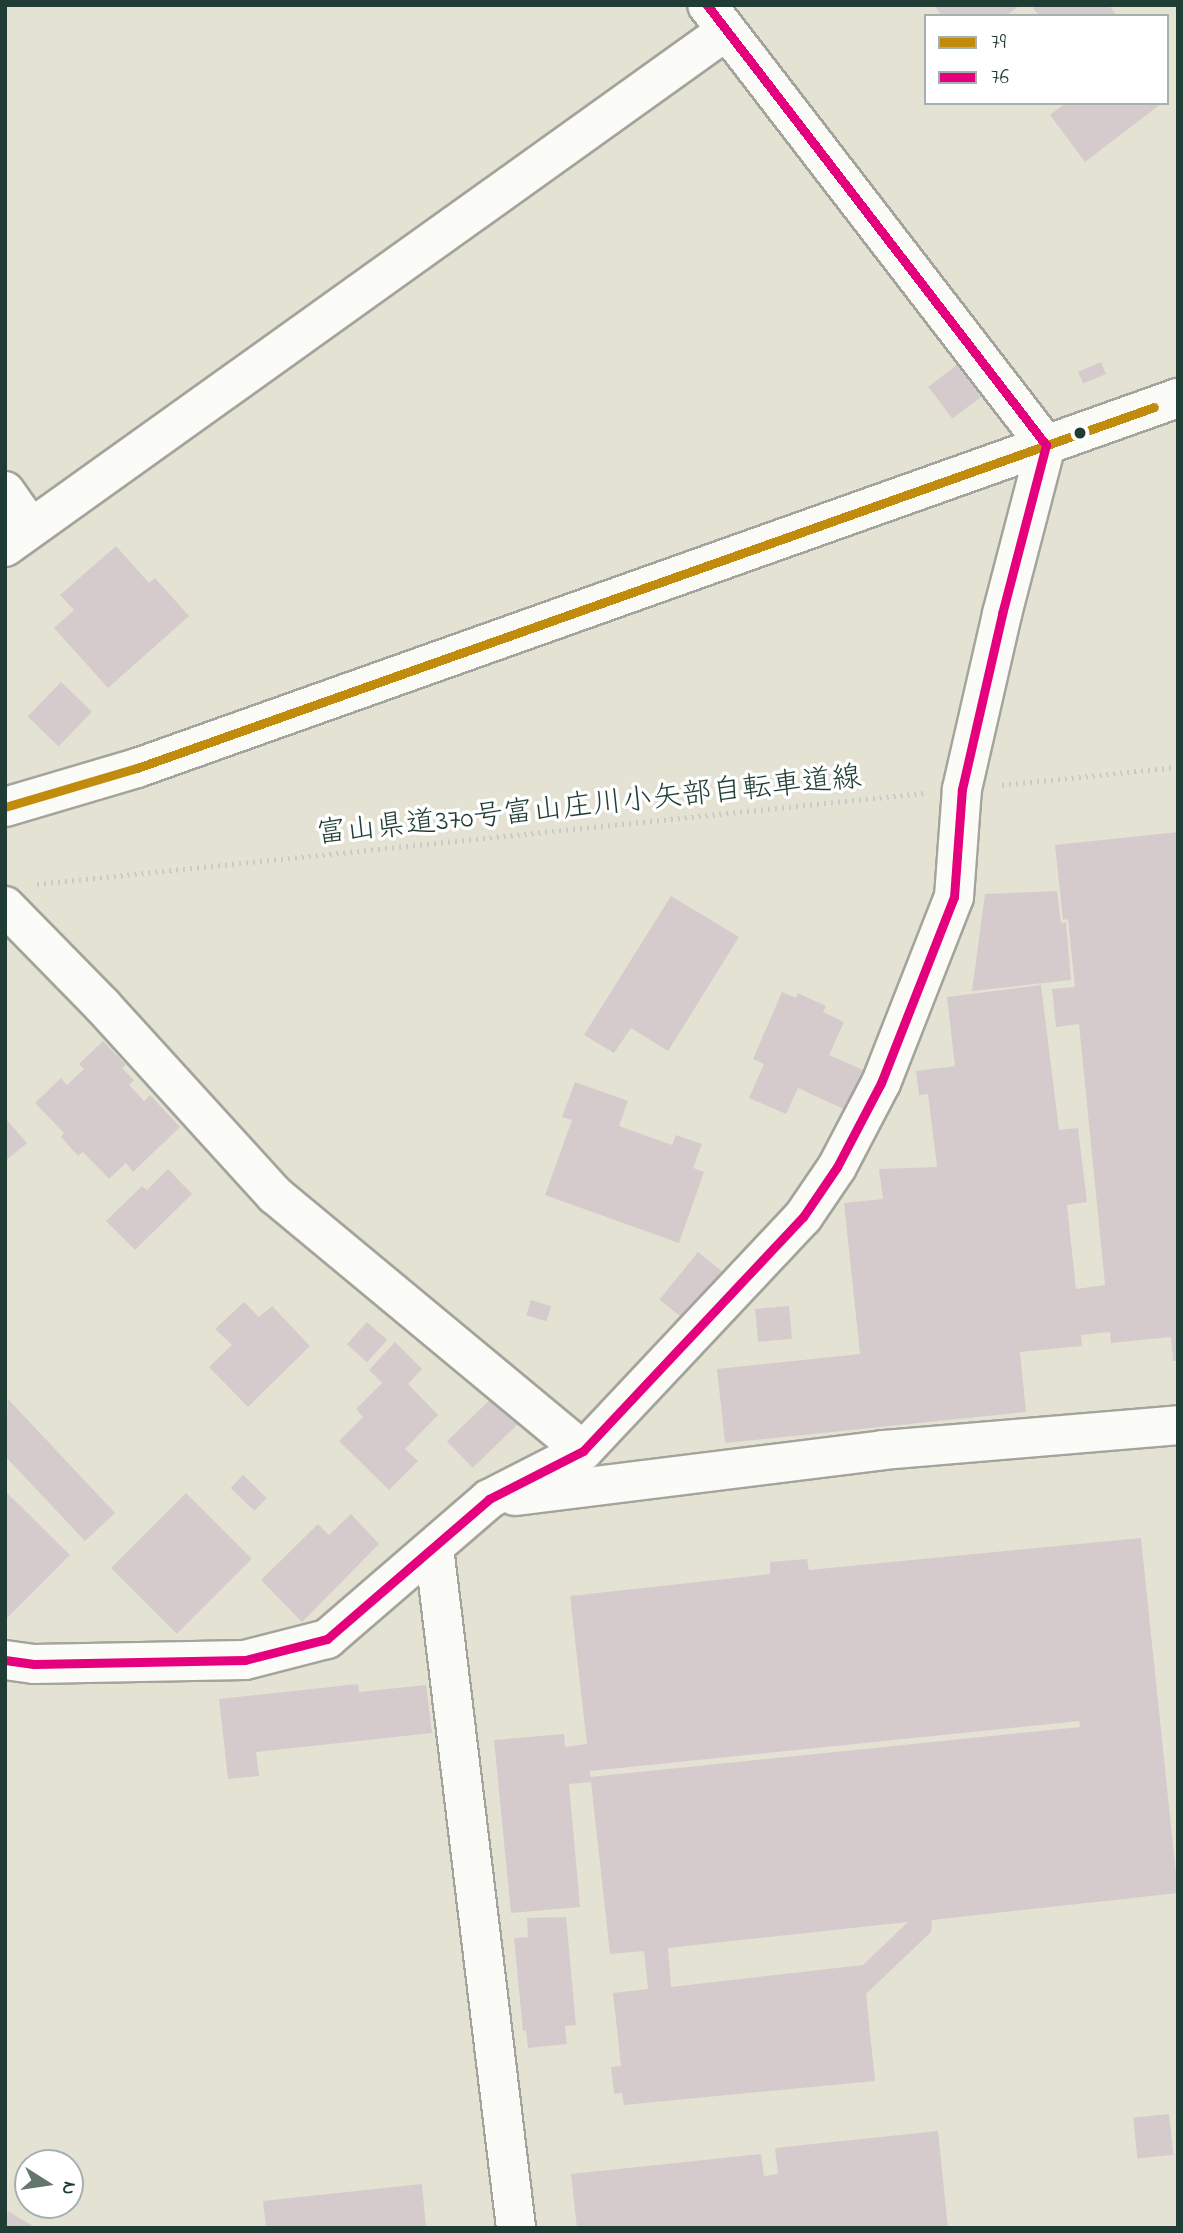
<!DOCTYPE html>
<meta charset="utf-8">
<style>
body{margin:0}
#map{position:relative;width:1183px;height:2233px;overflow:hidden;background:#e4e2d3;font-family:"Indie Flower","Klee One",sans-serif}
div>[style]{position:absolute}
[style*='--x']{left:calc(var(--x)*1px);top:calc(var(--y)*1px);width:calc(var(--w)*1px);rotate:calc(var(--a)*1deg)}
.building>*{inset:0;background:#d6cbcc;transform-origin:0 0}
.path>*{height:4.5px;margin-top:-2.25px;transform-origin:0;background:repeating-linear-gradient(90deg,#c9cbc7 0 2px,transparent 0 7px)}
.roads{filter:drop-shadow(2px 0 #a3a49b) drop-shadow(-2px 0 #a3a49b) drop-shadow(0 2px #a3a49b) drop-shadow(0 -2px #a3a49b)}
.minor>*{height:38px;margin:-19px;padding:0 19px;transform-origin:19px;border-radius:19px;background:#fbfbf8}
.secondary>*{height:38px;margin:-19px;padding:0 19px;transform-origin:19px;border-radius:19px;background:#fbfbf8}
.bus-1>*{height:9px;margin:-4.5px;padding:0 4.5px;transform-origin:4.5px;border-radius:4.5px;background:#c18c0d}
.bus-2>*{height:9px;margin:-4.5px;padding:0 4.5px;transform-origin:4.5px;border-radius:4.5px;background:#e5007d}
.dots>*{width:19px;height:19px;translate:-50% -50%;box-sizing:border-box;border:4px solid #fff;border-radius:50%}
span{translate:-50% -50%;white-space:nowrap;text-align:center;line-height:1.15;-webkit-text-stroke:7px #fff;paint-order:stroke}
.street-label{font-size:30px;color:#1f3d34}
.frame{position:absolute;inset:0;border:7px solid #1f3d34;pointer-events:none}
.legend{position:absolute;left:924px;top:14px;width:245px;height:91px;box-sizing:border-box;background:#fff;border:2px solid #a5b1ae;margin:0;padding:9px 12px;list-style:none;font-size:21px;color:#1f3d34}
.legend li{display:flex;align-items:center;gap:14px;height:35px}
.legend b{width:35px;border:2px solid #a5b1ae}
.north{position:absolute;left:14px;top:2149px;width:70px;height:70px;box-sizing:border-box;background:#fff;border:2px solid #a5b1ae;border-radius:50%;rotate:102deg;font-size:19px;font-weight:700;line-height:28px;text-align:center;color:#1f3d34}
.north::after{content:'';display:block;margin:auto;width:24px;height:32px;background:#64776c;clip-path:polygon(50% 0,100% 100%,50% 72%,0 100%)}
</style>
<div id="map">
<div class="building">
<div style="clip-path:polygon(934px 5px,1020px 5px,1006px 16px,942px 16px)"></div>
<div style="clip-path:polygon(1036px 5px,1109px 5px,1117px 16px,1039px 16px,1033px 8px)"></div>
<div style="clip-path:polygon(1066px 103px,1162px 103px,1085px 162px,1050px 115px)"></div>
<div style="left:1101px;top:362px;width:13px;height:25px;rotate:67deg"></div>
<div style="left:957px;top:365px;width:40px;height:36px;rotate:53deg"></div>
<div style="clip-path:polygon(116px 546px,149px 583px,155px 578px,189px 616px,108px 688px,54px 628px,74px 610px,60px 595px)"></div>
<div style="left:61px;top:682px;width:43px;height:48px;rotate:44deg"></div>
<div style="clip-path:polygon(1178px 832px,1178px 1361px,1173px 1361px,1171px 1337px,1111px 1343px,1110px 1332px,1081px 1335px,1082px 1346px,1020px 1352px,1026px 1412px,725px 1443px,717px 1369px,860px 1354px,844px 1203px,883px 1199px,879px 1169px,937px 1167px,928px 1094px,919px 1095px,916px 1071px,955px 1066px,947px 997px,1041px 985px,1059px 1130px,1078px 1128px,1087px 1202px,1067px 1205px,1076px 1289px,1105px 1285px,1079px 1024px,1056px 1027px,1052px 989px,1075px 987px,1068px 919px,1063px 920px,1055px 845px)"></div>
<div style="clip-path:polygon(1057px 891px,1061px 923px,1066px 922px,1071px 980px,972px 991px,985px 894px)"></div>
<div style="clip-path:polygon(671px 896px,739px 937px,668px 1051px,631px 1028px,614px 1053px,584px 1035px)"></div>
<div style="clip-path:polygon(782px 992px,796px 998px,798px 993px,826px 1006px,823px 1012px,844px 1022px,829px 1055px,868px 1072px,850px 1112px,798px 1088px,786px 1114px,749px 1098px,764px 1064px,753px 1059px)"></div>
<div style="clip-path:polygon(103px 1041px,126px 1065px,122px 1068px,134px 1080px,129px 1085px,144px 1101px,150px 1095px,180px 1127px,133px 1172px,126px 1163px,109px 1179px,83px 1152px,78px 1156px,61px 1137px,64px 1133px,35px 1103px,61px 1078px,67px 1085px,84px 1069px,79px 1064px)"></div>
<div style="clip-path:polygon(575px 1082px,628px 1101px,619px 1126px,672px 1145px,676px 1135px,702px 1144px,693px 1168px,704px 1172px,679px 1243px,545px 1195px,572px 1120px,562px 1117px)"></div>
<div style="clip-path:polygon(5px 1118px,27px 1143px,5px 1161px)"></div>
<div style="clip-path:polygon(168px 1169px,192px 1194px,135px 1250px,106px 1221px,142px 1186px,147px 1190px)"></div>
<div style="left:698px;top:1252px;width:35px;height:61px;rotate:39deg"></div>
<div style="left:531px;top:1300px;width:21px;height:16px;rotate:17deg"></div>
<div style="clip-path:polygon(244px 1302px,259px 1317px,272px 1306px,310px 1346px,248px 1407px,209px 1367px,232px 1345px,215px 1329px)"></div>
<div style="left:789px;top:1306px;width:33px;height:34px;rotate:85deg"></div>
<div style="left:367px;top:1322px;width:27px;height:30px;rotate:42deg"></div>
<div style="clip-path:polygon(395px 1342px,422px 1369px,408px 1384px,438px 1415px,405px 1449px,418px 1461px,389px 1490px,339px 1441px,363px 1417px,356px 1409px,382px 1383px,369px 1370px)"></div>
<div style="left:498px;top:1392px;width:37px;height:71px;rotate:46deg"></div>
<div style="clip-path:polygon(8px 1399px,115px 1513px,85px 1541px,5px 1456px)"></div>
<div style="left:243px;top:1475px;width:33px;height:18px;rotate:44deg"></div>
<div style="clip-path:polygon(5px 1491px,70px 1555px,5px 1620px)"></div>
<div style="left:186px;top:1493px;width:93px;height:106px;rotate:45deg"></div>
<div style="clip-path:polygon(351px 1514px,379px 1544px,302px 1622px,261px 1580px,318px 1524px,329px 1535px)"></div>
<div style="clip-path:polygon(evenodd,1141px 1538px,1178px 1893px,932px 1920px,931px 1932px,866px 1994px,875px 2081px,624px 2105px,622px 2093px,614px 2094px,611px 2067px,621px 2066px,613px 1993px,648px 1989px,644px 1951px,610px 1954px,591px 1782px,569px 1784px,580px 1907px,511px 1913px,494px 1740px,564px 1734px,565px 1747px,587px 1744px,570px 1596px,770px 1574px,770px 1562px,807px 1559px,809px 1570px,1141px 1538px,1079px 1721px,1080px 1727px,590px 1777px,590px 1771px,1079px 1721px,1141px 1538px,908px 1922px,863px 1965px,671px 1987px,668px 1948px,908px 1922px)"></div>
<div style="clip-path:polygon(358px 1684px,359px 1692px,426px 1685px,432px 1733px,256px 1752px,259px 1776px,228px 1779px,219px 1699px)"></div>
<div style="clip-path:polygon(566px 1917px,576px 2025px,565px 2026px,567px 2044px,528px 2048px,526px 2030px,523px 2031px,514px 1938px,528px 1937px,527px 1918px)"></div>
<div style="left:1169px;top:2114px;width:41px;height:36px;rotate:84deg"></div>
<div style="clip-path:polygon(938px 2131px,948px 2228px,577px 2228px,571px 2174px,761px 2154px,764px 2176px,778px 2174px,775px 2148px)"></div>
<div style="clip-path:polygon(422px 2184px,426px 2228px,266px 2228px,263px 2201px)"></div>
<div style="clip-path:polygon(8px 2211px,36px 2228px,5px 2228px)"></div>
</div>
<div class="path">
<div style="--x:1002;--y:785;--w:177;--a:-5.8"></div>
<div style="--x:37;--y:884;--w:892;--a:-5.86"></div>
</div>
<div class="roads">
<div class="minor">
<div style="--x:5;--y:491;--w:45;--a:54.9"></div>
<div style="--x:5;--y:547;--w:887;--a:-35.59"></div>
<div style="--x:5;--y:906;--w:139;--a:45.6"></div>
<div style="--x:102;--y:1005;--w:257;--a:47.7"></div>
<div style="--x:275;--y:1195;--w:400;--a:39.7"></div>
<div style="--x:515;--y:1496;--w:371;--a:-7.1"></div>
<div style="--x:883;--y:1450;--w:296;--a:-4.8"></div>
<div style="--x:434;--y:1548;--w:685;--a:83.12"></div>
<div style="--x:5;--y:1660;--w:29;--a:8"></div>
<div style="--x:34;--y:1664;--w:211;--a:-1.1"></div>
<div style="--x:245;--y:1660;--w:85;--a:-14.4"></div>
<div style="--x:327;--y:1639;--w:214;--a:-40.8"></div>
<div style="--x:489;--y:1499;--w:106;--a:-27.1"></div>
<div style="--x:583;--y:1451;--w:321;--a:-46.8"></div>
<div style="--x:803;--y:1217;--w:60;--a:-55.8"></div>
<div style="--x:837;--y:1167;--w:95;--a:-62.4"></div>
<div style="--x:881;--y:1083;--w:200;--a:-68.6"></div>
<div style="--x:954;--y:897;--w:108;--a:-85.8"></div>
<div style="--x:962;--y:789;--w:180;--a:-77.1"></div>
<div style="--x:1002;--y:614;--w:175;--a:-75.4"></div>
<div style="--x:1046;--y:445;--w:555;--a:-127.61"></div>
</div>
<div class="secondary">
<div style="--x:5;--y:807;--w:138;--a:-16.5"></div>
<div style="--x:137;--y:768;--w:1105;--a:-19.57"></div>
</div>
</div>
<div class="bus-1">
<div style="--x:5;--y:807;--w:138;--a:-16.5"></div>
<div style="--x:137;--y:768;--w:1079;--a:-19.54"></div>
</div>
<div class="bus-2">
<div style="--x:5;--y:1660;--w:29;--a:8"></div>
<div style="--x:34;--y:1664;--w:211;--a:-1.1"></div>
<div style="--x:245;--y:1660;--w:85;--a:-14.4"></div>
<div style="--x:327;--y:1639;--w:214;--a:-40.8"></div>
<div style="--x:489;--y:1499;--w:106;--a:-27.1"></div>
<div style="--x:583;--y:1451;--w:321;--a:-46.8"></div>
<div style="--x:803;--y:1217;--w:60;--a:-55.8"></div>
<div style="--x:837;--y:1167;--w:95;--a:-62.4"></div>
<div style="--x:881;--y:1083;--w:200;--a:-68.6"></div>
<div style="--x:954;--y:897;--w:108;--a:-85.8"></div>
<div style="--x:962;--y:789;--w:180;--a:-77.1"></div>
<div style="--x:1002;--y:614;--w:175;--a:-75.4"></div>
<div style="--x:1046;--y:445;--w:555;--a:-127.61"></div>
</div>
<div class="dots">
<div style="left:1080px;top:433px;background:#1f3d34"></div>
</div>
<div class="street-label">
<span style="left:589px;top:807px;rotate:-6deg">富山県道370号富山庄川小矢部自転車道線</span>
</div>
<div class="frame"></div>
<ul class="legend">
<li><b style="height:9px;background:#c18c0d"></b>79</li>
<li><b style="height:9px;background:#e5007d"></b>76</li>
</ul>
<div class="north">N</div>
</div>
